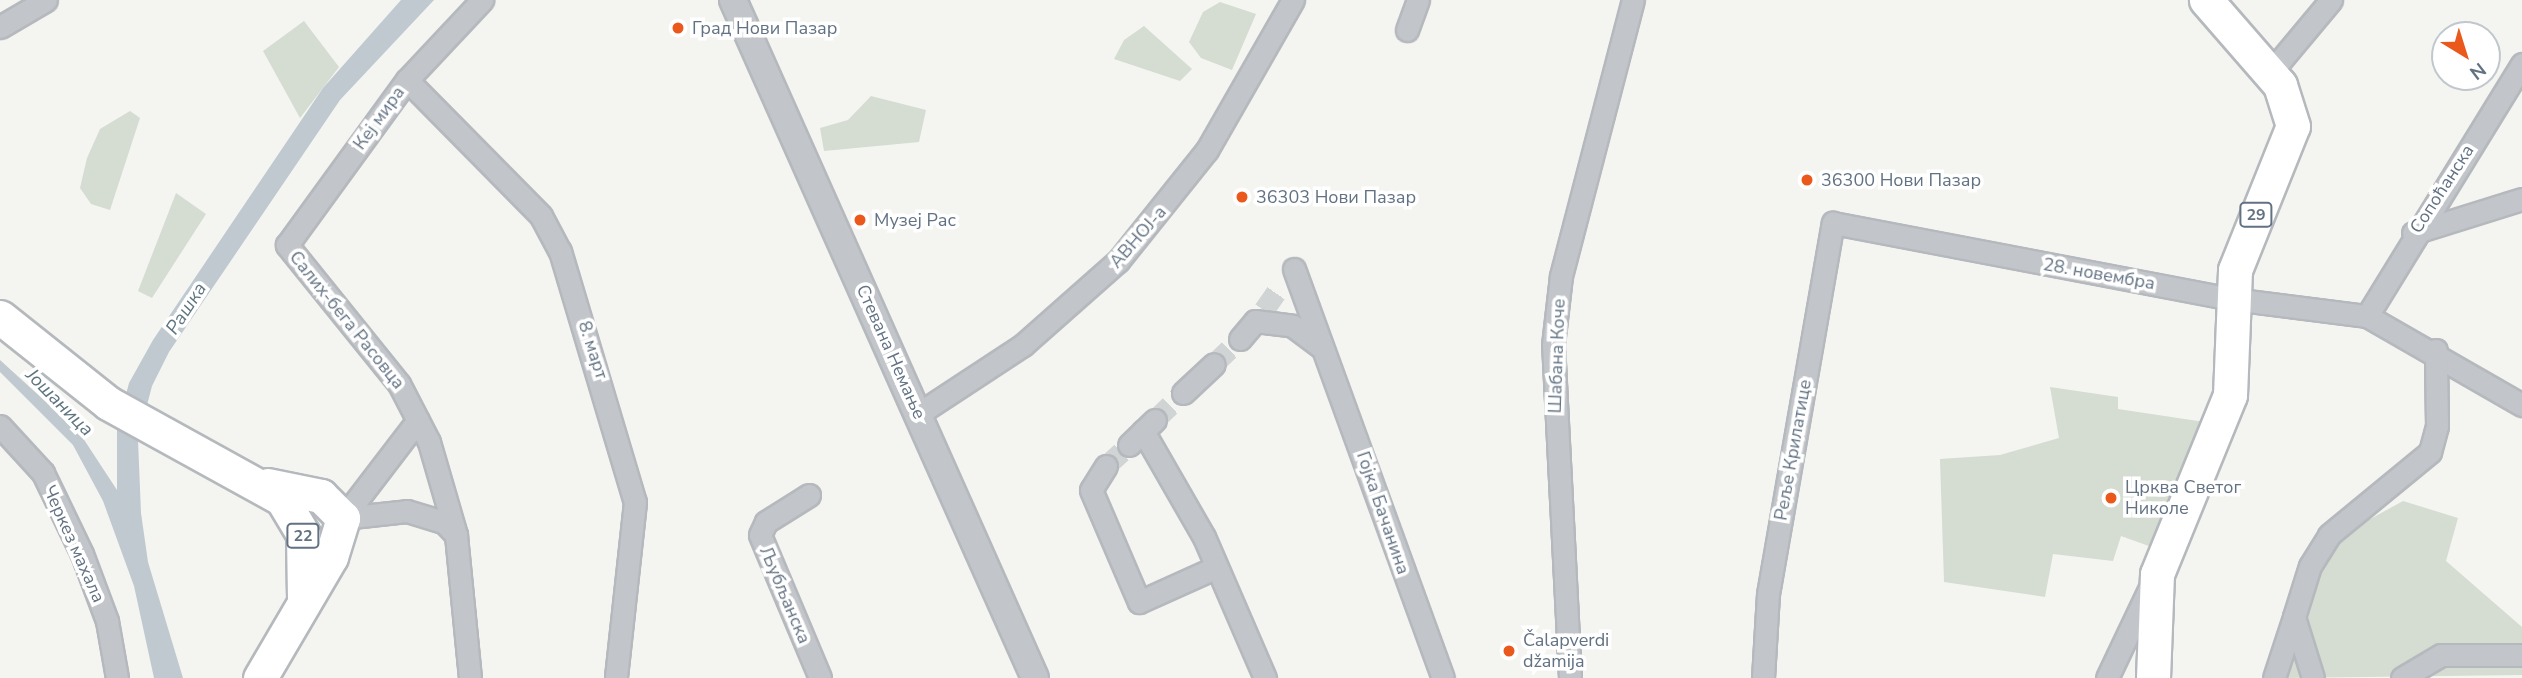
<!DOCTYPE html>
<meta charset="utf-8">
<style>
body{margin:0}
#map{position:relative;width:2522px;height:678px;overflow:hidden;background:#f4f5f0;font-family:"Nunito Sans",sans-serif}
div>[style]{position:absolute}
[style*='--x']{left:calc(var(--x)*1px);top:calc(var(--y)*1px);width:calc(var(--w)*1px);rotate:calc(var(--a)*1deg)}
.green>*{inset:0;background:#d5dcd1}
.water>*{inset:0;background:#bfc9cf}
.minor-tunnel>*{height:21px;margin-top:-10.5px;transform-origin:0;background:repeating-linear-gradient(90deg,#d0d4d5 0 21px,transparent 0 31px)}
.roads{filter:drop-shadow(2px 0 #b5b9bd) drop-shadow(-2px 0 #b5b9bd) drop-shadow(0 2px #b5b9bd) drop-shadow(0 -2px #b5b9bd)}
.minor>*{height:21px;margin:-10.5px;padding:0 10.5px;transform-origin:10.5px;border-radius:10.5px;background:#c2c5c9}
.tertiary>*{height:26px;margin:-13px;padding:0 13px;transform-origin:13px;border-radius:13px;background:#c2c5c9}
.primary>*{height:33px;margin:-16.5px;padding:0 16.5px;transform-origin:16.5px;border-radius:16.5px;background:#fff}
.dots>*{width:19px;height:19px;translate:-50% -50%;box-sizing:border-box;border:4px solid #fff;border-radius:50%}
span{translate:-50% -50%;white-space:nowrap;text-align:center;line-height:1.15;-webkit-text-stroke:7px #fff;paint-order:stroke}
.shield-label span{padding:2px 5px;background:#fff;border:2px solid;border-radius:5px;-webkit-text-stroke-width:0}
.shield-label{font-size:16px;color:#627283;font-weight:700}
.poi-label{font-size:18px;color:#627283}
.left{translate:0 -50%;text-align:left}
.street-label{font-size:18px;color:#627283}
.water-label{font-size:19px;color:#5e7580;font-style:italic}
.north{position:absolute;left:2431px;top:21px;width:70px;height:70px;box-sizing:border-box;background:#fff;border:2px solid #c0c7cd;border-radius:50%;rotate:142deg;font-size:19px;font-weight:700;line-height:28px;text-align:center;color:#627283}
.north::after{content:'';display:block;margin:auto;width:24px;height:32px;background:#ea581b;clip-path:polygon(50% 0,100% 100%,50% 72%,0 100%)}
</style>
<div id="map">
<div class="green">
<div style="clip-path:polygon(1220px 2px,1256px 14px,1232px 70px,1201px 58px,1189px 42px,1203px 12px)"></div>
<div style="clip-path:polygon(304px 21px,339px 67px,300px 118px,263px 51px)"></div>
<div style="clip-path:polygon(1144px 26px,1192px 69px,1180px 81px,1114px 59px,1124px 40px)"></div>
<div style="clip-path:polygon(871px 96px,926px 110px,919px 142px,824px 151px,820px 128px,848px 120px)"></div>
<div style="clip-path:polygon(130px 111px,140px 118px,110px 210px,91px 204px,80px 188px,87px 158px,100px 129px)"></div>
<div style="clip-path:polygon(176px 193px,206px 214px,152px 298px,138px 291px)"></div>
<div style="clip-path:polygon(2050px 387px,2118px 397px,2118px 409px,2218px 424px,2160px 550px,2121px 536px,2113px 561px,2053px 554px,2045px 597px,1944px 582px,1940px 459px,2000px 455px,2059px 438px)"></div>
<div style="clip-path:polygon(2403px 501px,2458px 518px,2446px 561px,2522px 627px,2522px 675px,2284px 678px,2323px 561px,2343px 534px)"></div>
</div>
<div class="water">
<div style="clip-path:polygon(401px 0,434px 0,340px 100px,169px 352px,152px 386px,138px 440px,141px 513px,148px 562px,183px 678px,154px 678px,134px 586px,103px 501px,73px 445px,0 372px,0 360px,79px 432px,117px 490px,117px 428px,129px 383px,153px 340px,323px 88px)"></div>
</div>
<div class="minor-tunnel">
<div style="--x:1264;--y:310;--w:29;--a:-55"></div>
<div style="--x:1214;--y:364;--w:36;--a:-44"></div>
<div style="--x:1155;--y:420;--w:39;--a:-44"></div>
<div style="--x:1106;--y:466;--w:31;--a:-42"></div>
</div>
<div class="roads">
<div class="minor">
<div style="--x:0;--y:27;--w:53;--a:-30.4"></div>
<div style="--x:1407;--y:30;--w:32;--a:-70"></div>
<div style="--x:2270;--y:73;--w:95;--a:-50.1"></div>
<div style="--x:407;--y:80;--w:191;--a:45.4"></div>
<div style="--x:541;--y:216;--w:40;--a:62"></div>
<div style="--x:560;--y:251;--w:262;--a:73.4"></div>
<div style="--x:635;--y:502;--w:177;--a:96.2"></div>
<div style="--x:2413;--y:233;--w:114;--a:-17.3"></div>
<div style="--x:1294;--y:269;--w:435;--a:70"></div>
<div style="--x:2367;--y:316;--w:296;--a:-58.4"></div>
<div style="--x:1240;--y:339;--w:23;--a:-50"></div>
<div style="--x:1255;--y:321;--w:38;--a:7"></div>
<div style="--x:1293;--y:326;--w:34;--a:37"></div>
<div style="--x:1183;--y:393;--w:42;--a:-43.1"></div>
<div style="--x:918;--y:414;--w:126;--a:-33.3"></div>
<div style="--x:1023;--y:345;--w:127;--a:-41.5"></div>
<div style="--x:1118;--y:261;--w:142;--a:-51.3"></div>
<div style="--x:1207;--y:150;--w:173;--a:-60.2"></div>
<div style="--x:0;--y:426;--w:64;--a:47.5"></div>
<div style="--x:43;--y:473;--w:90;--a:64.3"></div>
<div style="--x:82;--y:554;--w:72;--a:69.5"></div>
<div style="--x:107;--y:621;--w:58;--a:80"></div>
<div style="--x:1143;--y:431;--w:122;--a:60.1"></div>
<div style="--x:1204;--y:537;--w:154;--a:66.6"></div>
<div style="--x:1129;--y:445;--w:36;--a:-44"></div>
<div style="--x:1106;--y:466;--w:28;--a:122"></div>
<div style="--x:1091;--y:490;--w:122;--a:66.8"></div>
<div style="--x:1139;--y:602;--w:85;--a:-24.2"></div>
<div style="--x:809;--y:495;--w:51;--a:147.9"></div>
<div style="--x:766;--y:522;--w:14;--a:115"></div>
<div style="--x:760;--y:535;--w:155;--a:67.2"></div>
<div style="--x:343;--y:518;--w:123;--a:-52.6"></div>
<div style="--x:343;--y:518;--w:64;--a:-6.2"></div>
<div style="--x:407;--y:511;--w:39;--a:17"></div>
<div style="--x:444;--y:522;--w:18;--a:47"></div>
<div style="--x:470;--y:678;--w:144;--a:-95.6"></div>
<div style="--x:456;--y:535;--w:97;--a:-106.2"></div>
<div style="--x:429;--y:442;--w:65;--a:-117.3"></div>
<div style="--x:399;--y:384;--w:179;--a:-128.9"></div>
<div style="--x:287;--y:245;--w:204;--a:-54"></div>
<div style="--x:407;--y:80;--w:110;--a:-46.8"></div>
<div style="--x:1570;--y:678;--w:333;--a:-92.9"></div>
<div style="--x:1553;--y:345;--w:69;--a:-83.4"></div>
<div style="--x:1561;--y:276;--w:285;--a:-75.4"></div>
<div style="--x:1763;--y:678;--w:84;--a:-86.6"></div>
<div style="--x:1768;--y:594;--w:377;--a:-80.1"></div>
<div style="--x:1833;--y:223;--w:406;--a:10.8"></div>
<div style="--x:2232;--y:299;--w:136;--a:7.2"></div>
<div style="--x:2367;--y:316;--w:179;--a:29.9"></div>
<div style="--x:2107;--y:678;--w:110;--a:-64.6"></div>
<div style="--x:2274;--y:678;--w:64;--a:-71.8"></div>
<div style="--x:2313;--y:678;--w:64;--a:-107.3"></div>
<div style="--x:2294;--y:617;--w:53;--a:-72.6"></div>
<div style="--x:2310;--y:566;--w:36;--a:-58"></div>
<div style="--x:2329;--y:535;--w:131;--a:-39.4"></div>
<div style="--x:2430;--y:452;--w:27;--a:-75"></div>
<div style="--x:2437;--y:426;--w:76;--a:-90.8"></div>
<div style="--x:2402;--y:678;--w:45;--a:-30.5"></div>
<div style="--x:2441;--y:655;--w:81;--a:0"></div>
</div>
<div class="tertiary">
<div style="--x:733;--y:0;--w:742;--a:65.99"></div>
</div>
<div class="primary">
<div style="--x:0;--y:317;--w:138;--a:38.5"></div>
<div style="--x:108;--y:403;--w:199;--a:28.9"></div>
<div style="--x:282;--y:499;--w:41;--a:59"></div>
<div style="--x:303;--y:534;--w:64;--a:89.1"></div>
<div style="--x:260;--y:678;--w:140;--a:-59.6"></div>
<div style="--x:331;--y:557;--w:41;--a:-72.9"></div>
<div style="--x:343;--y:518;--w:31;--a:-135"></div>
<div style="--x:321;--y:496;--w:54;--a:-168.3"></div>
<div style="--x:2153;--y:678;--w:104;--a:-87.8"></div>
<div style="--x:2157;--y:574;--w:193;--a:-67.8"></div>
<div style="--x:2230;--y:395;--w:125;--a:-87.7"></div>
<div style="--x:2235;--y:270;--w:155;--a:-68.1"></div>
<div style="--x:2293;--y:126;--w:43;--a:-107.6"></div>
<div style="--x:2280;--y:85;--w:113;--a:-131"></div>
</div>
</div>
<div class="dots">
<div style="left:678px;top:28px;background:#ea581b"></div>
<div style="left:1807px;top:180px;background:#ea581b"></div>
<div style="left:1242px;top:197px;background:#ea581b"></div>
<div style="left:860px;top:220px;background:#ea581b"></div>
<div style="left:2111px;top:498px;background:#ea581b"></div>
<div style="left:1509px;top:651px;background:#ea581b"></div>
</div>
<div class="shield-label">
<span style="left:2256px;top:215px">29</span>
<span style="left:303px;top:536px">22</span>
</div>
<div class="poi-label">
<span class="left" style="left:692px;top:28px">Град Нови Пазар</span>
<span class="left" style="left:1821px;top:180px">36300 Нови Пазар</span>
<span class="left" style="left:1256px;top:197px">36303 Нови Пазар</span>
<span class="left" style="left:874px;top:220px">Музеј Рас</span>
<span class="left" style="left:2125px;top:498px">Црква Светог<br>Николе</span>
<span class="left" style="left:1523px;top:651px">Čalapverdi<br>džamija</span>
</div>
<div class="street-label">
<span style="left:379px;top:118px;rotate:-54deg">Кеј мира</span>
<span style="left:2442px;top:189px;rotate:-57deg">Сопоћанска</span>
<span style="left:1138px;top:237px;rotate:-49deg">АВНОЈ-а</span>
<span style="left:2099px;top:274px;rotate:10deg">28. новембра</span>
<span style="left:347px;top:320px;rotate:51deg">Салих-бега Расовца</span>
<span style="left:593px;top:350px;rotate:72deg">8. март</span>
<span style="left:891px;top:352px;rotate:66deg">Стевана Немање</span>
<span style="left:1557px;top:356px;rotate:-88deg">Шабана Коче</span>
<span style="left:1793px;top:450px;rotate:-80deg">Реље Крилатице</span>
<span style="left:1383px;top:513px;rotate:71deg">Гојка Бачанина</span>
<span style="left:74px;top:544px;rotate:66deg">Черкез махала</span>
<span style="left:785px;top:595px;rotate:67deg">Љубљанска</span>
</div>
<div class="water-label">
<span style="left:187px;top:309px;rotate:-57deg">Рашка</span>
<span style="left:59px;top:403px;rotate:45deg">Јошаница</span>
</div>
<div class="north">N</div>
</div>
